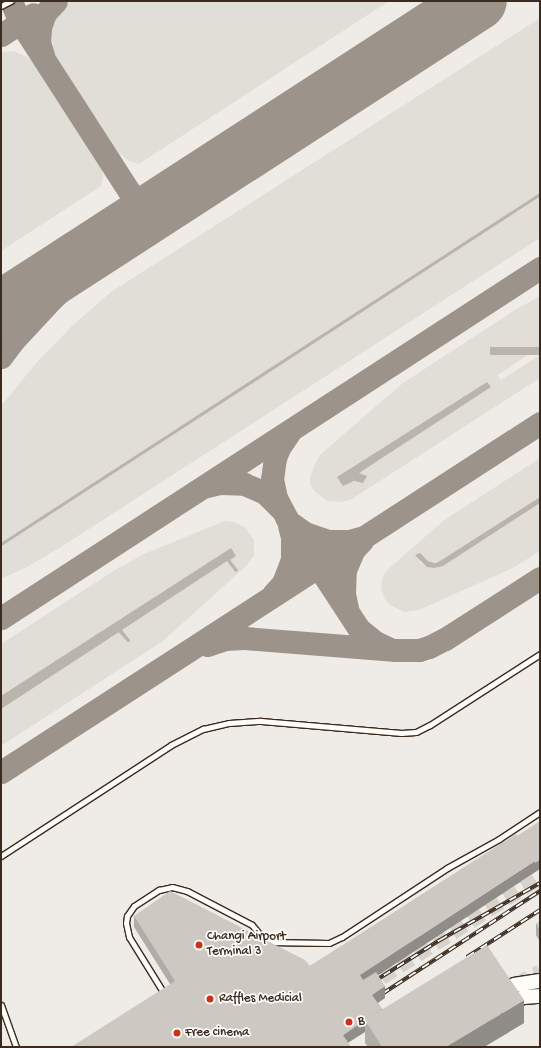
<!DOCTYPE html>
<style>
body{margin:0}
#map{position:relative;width:541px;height:1048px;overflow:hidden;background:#fdfcf7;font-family:"Gochi Hand",sans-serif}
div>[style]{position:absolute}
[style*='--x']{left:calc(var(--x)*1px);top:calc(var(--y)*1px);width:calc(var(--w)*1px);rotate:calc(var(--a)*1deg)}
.built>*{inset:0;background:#efece7;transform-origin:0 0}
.green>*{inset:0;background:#e1ded7}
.water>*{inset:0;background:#bbb4ad;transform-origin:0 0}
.stream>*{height:2.5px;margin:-1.25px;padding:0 1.25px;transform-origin:1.25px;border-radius:1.25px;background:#bbb4ad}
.taxiway>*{height:23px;margin:-11.5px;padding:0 11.5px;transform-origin:11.5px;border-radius:11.5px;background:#9c938a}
.runway>*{height:58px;margin:-29px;padding:0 29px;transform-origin:29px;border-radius:29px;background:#9c938a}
.secondary-tunnel>*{height:14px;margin-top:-7px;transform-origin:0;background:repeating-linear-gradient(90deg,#d6d2cc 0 14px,transparent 0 21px)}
.roads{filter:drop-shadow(1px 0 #3b2a1e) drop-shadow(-1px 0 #3b2a1e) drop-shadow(0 1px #3b2a1e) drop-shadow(0 -1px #3b2a1e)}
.service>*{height:5px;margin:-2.5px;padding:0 2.5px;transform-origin:2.5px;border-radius:2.5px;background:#fdfcf7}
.secondary>*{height:14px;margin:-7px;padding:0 7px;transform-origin:7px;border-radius:7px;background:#fdfcf7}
.rail>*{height:4px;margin-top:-2px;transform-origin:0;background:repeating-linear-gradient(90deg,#fdfcf7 0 8px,#3b2a1e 0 16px);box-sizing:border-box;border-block:1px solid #3b2a1e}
.wall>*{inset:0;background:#b0aca7}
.shaded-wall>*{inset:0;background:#908c88}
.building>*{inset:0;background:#cdc8c2}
.dots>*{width:11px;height:11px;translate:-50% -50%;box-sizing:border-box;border:2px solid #fdfcf7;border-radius:50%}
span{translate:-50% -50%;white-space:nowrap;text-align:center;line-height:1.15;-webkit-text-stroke:3.5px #fdfcf7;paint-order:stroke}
.poi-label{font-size:13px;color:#3b2a1e}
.left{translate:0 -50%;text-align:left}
.frame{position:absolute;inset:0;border:2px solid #3b2a1e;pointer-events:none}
</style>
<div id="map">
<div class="built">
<div style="left:1px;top:1px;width:539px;height:1046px"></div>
</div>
<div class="green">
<div style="clip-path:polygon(71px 1px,389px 1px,139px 164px,129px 161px,114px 149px,49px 45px,48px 34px,55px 14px)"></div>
<div style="clip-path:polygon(540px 18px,540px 238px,61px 547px,27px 567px,1px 579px,1px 406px,37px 362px,73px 325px,111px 292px)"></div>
<div style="clip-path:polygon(13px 51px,26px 56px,38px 66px,101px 163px,103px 177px,101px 186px,1px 251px,1px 52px)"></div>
<div style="clip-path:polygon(evenodd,540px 296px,540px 347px,498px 375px,501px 380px,540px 355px,540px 378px,352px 499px,343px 502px,327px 501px,314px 491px,310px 484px,310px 477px,316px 462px,320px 455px,383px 400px,403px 383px,515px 310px,540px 296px,487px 382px,490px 387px,358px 473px,367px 476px,359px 482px,350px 482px,337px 477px,487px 382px)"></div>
<div style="clip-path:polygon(540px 458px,540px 497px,440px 561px,431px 562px,422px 556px,420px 562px,430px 568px,443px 566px,540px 503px,540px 551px,513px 568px,419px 610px,404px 612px,390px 605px,386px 601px,381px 589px,383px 576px,387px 570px,443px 521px)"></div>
<div style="clip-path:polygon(225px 521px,233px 522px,245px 527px,254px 540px,254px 555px,246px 566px,163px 641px,1px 746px,1px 644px,115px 570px,146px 553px)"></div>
</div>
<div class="water">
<div style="left:540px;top:347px;width:8px;height:50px;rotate:90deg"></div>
<div style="clip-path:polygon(487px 382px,491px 387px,359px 473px,367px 476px,363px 483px,354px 481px,343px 486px,337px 477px)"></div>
<div style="clip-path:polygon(540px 497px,540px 503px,443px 566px,434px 568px,427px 567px,415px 555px,420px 553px,428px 561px,435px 563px,440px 561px)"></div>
<div style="clip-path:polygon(231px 548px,236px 556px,230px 560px,238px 570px,237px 571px,232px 563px,227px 561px,122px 630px,130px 640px,129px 641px,123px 634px,119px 632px,1px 709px,1px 696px)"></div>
</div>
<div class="stream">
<div style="--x:1;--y:544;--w:643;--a:-33"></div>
<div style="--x:229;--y:561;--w:11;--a:52"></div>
<div style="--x:120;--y:631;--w:12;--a:48"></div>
</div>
<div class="taxiway">
<div style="--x:11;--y:1;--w:23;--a:67"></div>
<div style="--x:20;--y:22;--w:231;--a:57.2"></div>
<div style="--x:1;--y:35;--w:38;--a:-33"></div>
<div style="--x:43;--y:55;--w:13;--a:-108"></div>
<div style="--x:39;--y:43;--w:16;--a:-86"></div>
<div style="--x:40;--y:27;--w:15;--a:-70"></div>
<div style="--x:45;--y:13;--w:16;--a:-47"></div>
<div style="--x:1;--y:357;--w:21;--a:-53"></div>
<div style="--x:14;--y:340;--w:57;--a:-47.1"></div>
<div style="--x:53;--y:298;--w:109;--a:-42.8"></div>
<div style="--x:289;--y:433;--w:18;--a:124"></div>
<div style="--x:279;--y:448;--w:11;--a:112"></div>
<div style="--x:275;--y:458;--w:21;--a:98"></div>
<div style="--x:272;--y:479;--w:19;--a:78"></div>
<div style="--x:276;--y:498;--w:24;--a:62"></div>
<div style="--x:287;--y:519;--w:131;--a:56.8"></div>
<div style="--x:359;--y:629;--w:21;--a:39"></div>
<div style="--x:375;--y:642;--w:14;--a:25"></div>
<div style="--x:207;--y:486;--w:13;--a:-13"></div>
<div style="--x:220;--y:483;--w:24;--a:2"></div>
<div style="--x:244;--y:484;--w:23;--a:23"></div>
<div style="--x:265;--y:493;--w:21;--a:45"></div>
<div style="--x:292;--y:524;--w:16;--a:35"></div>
<div style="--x:305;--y:533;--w:24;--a:19"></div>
<div style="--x:328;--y:541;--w:21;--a:0"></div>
<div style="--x:349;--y:541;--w:11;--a:-15"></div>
<div style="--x:274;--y:593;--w:13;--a:-48"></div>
<div style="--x:283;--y:583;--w:26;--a:-69"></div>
<div style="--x:292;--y:559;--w:22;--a:-90"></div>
<div style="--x:292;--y:537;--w:11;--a:-105"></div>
<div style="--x:347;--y:608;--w:14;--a:-102"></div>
<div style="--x:344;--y:594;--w:24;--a:-88"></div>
<div style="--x:345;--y:570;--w:23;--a:-67"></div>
<div style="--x:354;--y:549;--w:11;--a:-45"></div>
<div style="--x:1;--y:618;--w:643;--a:-33"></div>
<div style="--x:207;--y:645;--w:19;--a:-18"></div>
<div style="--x:225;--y:639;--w:19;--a:-3"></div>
<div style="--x:244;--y:638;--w:152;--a:4.5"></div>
<div style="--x:396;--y:650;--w:23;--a:0"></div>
<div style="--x:419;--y:650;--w:10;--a:-17"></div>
<div style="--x:429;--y:647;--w:18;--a:-27"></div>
<div style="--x:445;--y:639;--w:113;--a:-32.7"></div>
<div style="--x:1;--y:772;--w:642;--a:-32.92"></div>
</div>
<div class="runway">
<div style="--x:1;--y:310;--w:568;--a:-32.94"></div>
</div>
<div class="secondary-tunnel">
<div style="--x:516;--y:984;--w:27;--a:-28"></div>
<div style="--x:364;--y:989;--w:208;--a:-32.2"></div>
</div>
<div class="roads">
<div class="service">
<div style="--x:1;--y:6;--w:11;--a:-27"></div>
<div style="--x:1;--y:856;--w:203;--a:-33.1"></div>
<div style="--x:171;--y:745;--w:36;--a:-27"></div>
<div style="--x:203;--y:729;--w:27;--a:-13"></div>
<div style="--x:229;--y:723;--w:32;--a:-4"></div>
<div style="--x:261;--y:721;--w:141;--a:4.9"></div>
<div style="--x:401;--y:733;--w:15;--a:-4"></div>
<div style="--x:416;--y:732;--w:16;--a:-27"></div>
<div style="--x:430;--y:725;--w:131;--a:-32.8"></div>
<div style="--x:165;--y:995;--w:68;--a:-121.8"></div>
<div style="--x:129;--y:937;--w:14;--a:-102"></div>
<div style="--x:126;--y:923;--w:7;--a:-82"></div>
<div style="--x:127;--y:916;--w:12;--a:-55"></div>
<div style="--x:134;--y:906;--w:30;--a:-33"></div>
<div style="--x:159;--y:890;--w:13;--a:-13"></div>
<div style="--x:172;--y:887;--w:16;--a:15"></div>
<div style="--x:187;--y:891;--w:73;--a:27.6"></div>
<div style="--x:252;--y:925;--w:14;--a:51"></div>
<div style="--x:261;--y:936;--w:9;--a:41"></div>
<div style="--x:268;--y:942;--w:61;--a:0.9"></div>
<div style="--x:329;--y:943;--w:14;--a:-25"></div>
<div style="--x:342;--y:937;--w:126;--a:-33.3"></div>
<div style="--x:447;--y:868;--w:60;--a:-29.1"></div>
<div style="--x:499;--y:839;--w:49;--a:-33.4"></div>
<div style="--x:1;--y:1005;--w:45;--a:70.3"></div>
</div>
<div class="secondary">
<div style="--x:514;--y:985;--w:26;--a:-9"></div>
<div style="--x:508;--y:1009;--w:12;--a:-48"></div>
<div style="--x:516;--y:1000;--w:9;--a:-21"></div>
<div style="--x:524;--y:997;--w:16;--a:-4"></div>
</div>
</div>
<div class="rail">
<div style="--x:467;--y:957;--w:87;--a:-32.8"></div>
<div style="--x:370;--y:984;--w:83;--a:-32.2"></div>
<div style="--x:440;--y:940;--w:115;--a:-29.7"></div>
<div style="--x:382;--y:994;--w:189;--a:-33.1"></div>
</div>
<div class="wall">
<div style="clip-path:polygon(517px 836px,378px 975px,385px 998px,378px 1003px,382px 1009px,524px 1023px,484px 1047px,368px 1047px,365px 1043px,365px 1032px,170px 984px,134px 927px,134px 916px,310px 966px)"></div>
<div style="clip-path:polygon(540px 921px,540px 942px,536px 935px,536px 924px)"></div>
</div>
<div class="shaded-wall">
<div style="clip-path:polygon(540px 860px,540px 869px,360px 987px,360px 975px,535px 861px)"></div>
<div style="clip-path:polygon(385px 986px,385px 998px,372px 1006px,372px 995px)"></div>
<div style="clip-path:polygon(524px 1000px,524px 1023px,484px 1047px,446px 1047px)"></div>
<div style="clip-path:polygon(365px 1020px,365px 1032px,343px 1046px,343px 1035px)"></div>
</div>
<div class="building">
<div style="clip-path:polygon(540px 821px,540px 860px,535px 863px,535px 861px,517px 836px)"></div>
<div style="clip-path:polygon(516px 834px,535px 861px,360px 975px,363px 980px,376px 972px,385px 986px,372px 995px,382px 1009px,343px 1035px,351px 1047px,71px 1047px,175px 981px,134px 916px,170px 891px,305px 960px,310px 966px)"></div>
<div style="clip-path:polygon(540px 921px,540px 930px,536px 924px)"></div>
<div style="clip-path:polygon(487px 945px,524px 1000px,446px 1047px,382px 1047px,365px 1020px)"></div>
</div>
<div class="dots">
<div style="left:199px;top:945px;background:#c8321e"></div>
<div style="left:210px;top:999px;background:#c8321e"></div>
<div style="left:349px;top:1022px;background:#c8321e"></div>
<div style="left:177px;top:1033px;background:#c8321e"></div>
</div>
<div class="poi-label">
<span class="left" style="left:207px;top:945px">Changi Airport<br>Terminal 3</span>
<span class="left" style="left:219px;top:999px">Raffles Medicial</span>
<span class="left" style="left:358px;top:1022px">B</span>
<span class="left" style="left:185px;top:1033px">Free cinema</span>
</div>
<div class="frame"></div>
</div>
